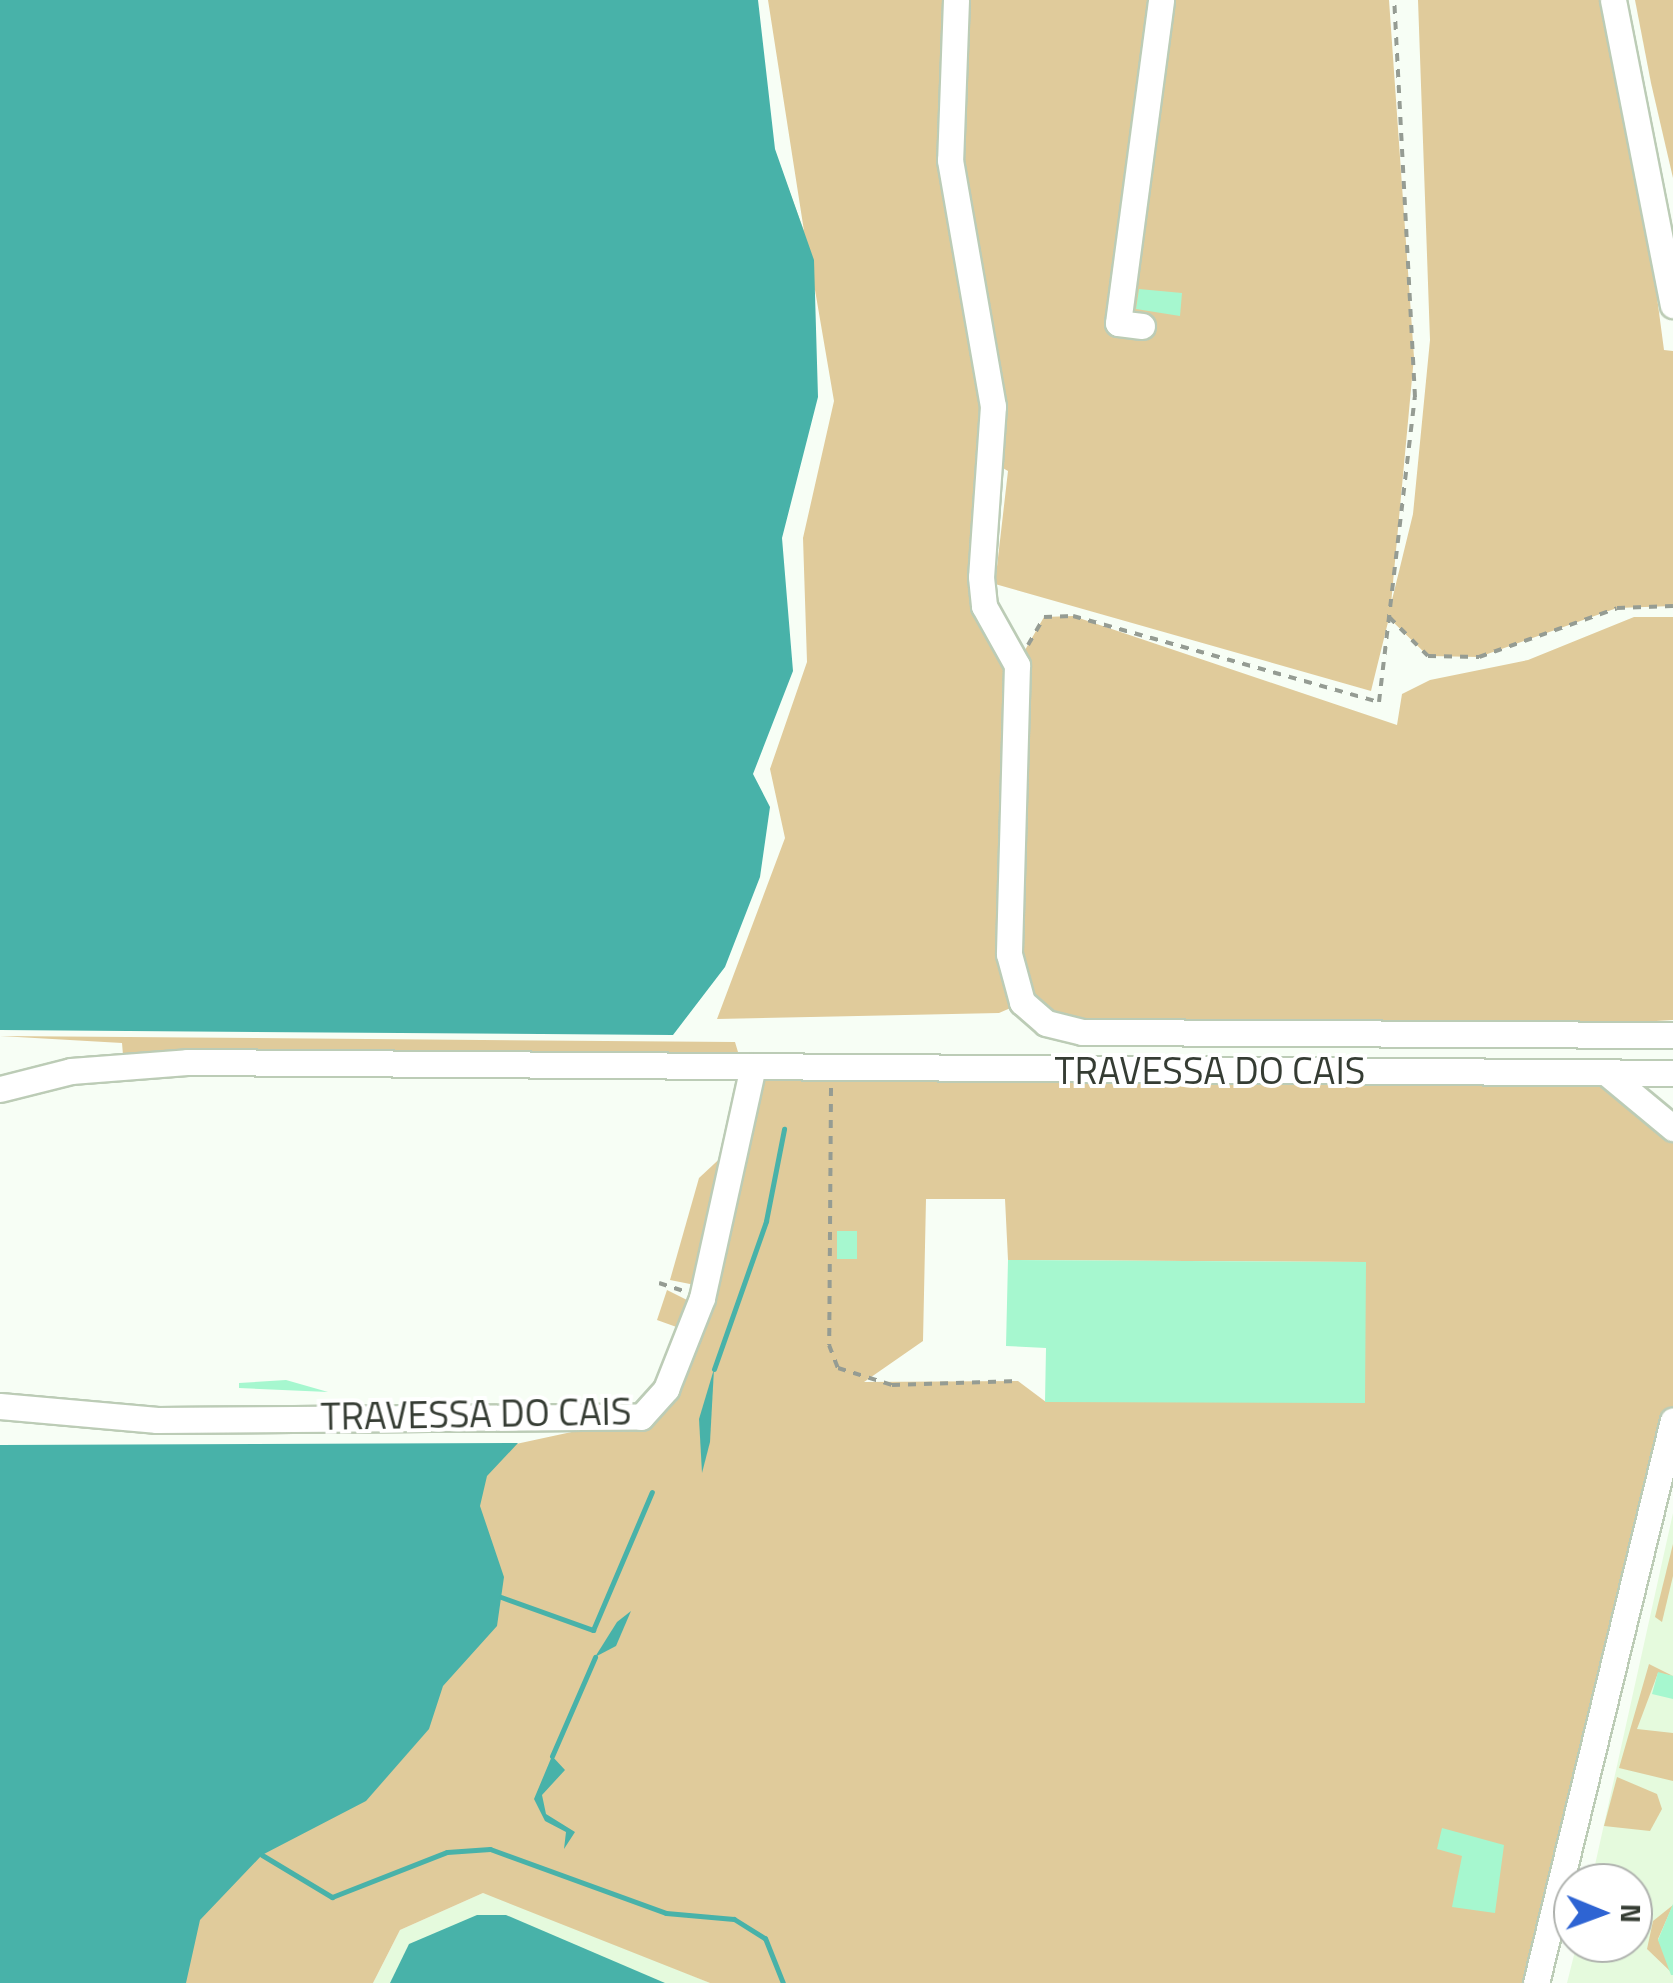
<!DOCTYPE html>
<style>
body{margin:0}
#map{position:relative;width:1673px;height:1983px;overflow:hidden;background:#f7fef5;font-family:"Titillium Web",sans-serif}
div>[style]{position:absolute}
[style*='--x']{left:calc(var(--x)*1px);top:calc(var(--y)*1px);width:calc(var(--w)*1px);rotate:calc(var(--a)*1deg)}
.built>*{inset:0;background:#e5fadd}
.green>*{inset:0;background:#e0cb9b}
.water>*{inset:0;background:#48b2a9}
.stream>*{height:5px;margin:-2.5px;padding:0 2.5px;transform-origin:2.5px;border-radius:2.5px;background:#48b2a9}
.building>*{inset:0;background:#a6f7cf;transform-origin:0 0}
.path>*{height:4px;margin-top:-2px;transform-origin:0;background:repeating-linear-gradient(90deg,#959c93 0 8px,transparent 0 16px)}
.roads{filter:drop-shadow(2px 0 #bcccb6) drop-shadow(-2px 0 #bcccb6) drop-shadow(0 2px #bcccb6) drop-shadow(0 -2px #bcccb6)}
.minor>*{height:25px;margin:-12.5px;padding:0 12.5px;transform-origin:12.5px;border-radius:12.5px;background:#fff}
span{translate:-50% -50%;white-space:nowrap;text-align:center;line-height:1.15;-webkit-text-stroke:8px #fff;paint-order:stroke}
.street-label{font-size:38px;color:#353c33}
.north{position:absolute;left:1553px;top:1863px;width:100px;height:100px;box-sizing:border-box;background:#fff;border:2px solid #aeb1ad;border-radius:50%;rotate:91deg;font-size:28px;font-weight:700;line-height:40px;text-align:center;color:#353c33}
.north::after{content:'';display:block;margin:auto;width:35px;height:45px;background:#2e64d3;clip-path:polygon(50% 0,100% 100%,50% 72%,0 100%)}
</style>
<div id="map">
<div class="built">
<div style="clip-path:polygon(1673px 1513px,1673px 1983px,1567px 1983px,1577px 1943px,1633px 1943px,1633px 1883px,1591px 1883px)"></div>
<div style="clip-path:polygon(483px 1893px,525px 1906px,710px 1983px,373px 1983px,400px 1930px)"></div>
</div>
<div class="green">
<div style="clip-path:polygon(0 0,774px 149px,804px 231px,768px 0,1389px 0,1414px 357px,1391px 604px,1413px 514px,1430px 340px,1418px 0,1603px 0,1637px 146px,1664px 350px,1673px 351px,1673px 606px,1617px 608px,1479px 657px,1428px 656px,1389px 618px,1371px 691px,995px 584px,1008px 471px,994px 463px,981px 577px,1017px 664px,1044px 617px,1073px 616px,1397px 725px,1402px 694px,1430px 680px,1528px 660px,1634px 617px,1673px 617px,1673px 1020px,1436px 1034px,1082px 1032px,1022px 1003px,999px 1013px,717px 1019px,785px 838px,770px 769px,807px 662px,803px 538px,834px 401px,815px 290px)"></div>
<div style="clip-path:polygon(1635px 0,1673px 0,1673px 178px,1651px 83px)"></div>
<div style="clip-path:polygon(0 1036px,735px 1042px,738px 1052px,123px 1055px,122px 1043px)"></div>
<div style="clip-path:polygon(evenodd,753px 1067px,1608px 1074px,1673px 1128px,1673px 1420px,1536px 1983px,710px 1983px,483px 1893px,400px 1930px,373px 1983px,0 1983px,0 1446px,516px 1444px,641px 1417px,666px 1388px,753px 1067px,926px 1199px,1005px 1199px,1008px 1260px,1365px 1262px,1365px 1402px,1046px 1402px,1018px 1381px,864px 1382px,923px 1341px,926px 1199px)"></div>
<div style="clip-path:polygon(729px 1150px,695px 1285px,670px 1280px,699px 1178px)"></div>
<div style="clip-path:polygon(667px 1290px,687px 1300px,682px 1329px,657px 1320px)"></div>
<div style="clip-path:polygon(1673px 1544px,1673px 1576px,1662px 1622px,1655px 1617px)"></div>
<div style="clip-path:polygon(1649px 1664px,1673px 1676px,1658px 1673px,1637px 1729px,1673px 1733px,1673px 1781px,1619px 1768px)"></div>
<div style="clip-path:polygon(1617px 1777px,1657px 1794px,1662px 1809px,1650px 1831px,1604px 1826px)"></div>
<div style="clip-path:polygon(1673px 1905px,1658px 1939px,1673px 1974px,1647px 1949px,1653px 1921px)"></div>
</div>
<div class="water">
<div style="clip-path:polygon(0 0,758px 0,775px 149px,814px 260px,818px 397px,782px 538px,793px 671px,753px 774px,770px 807px,760px 877px,725px 967px,673px 1035px,0 1030px)"></div>
<div style="clip-path:polygon(714px 1369px,710px 1442px,702px 1473px,699px 1419px)"></div>
<div style="clip-path:polygon(518px 1443px,487px 1476px,480px 1506px,504px 1577px,497px 1626px,443px 1686px,429px 1729px,366px 1801px,262px 1855px,200px 1920px,186px 1983px,0 1983px,0 1445px)"></div>
<div style="clip-path:polygon(631px 1611px,616px 1646px,595px 1657px,617px 1622px)"></div>
<div style="clip-path:polygon(552px 1756px,565px 1770px,542px 1795px,546px 1814px,575px 1832px,564px 1849px,566px 1832px,545px 1821px,534px 1799px)"></div>
<div style="clip-path:polygon(477px 1915px,506px 1915px,665px 1983px,390px 1983px,409px 1944px)"></div>
</div>
<div class="stream">
<div style="--x:714;--y:1369;--w:157;--a:-70.6"></div>
<div style="--x:766;--y:1221;--w:94;--a:-78.9"></div>
<div style="--x:501;--y:1597;--w:98;--a:19.7"></div>
<div style="--x:593;--y:1630;--w:150;--a:-66.9"></div>
<div style="--x:552;--y:1756;--w:108;--a:-66.5"></div>
<div style="--x:262;--y:1855;--w:82;--a:31"></div>
<div style="--x:332;--y:1897;--w:123;--a:-21.4"></div>
<div style="--x:447;--y:1852;--w:43;--a:-4"></div>
<div style="--x:490;--y:1849;--w:187;--a:20"></div>
<div style="--x:666;--y:1913;--w:68;--a:5"></div>
<div style="--x:734;--y:1919;--w:36;--a:32"></div>
<div style="--x:765;--y:1938;--w:48;--a:68.2"></div>
</div>
<div class="building">
<div style="clip-path:polygon(1139px 289px,1182px 293px,1180px 316px,1136px 309px)"></div>
<div style="left:837px;top:1231px;width:20px;height:28px"></div>
<div style="clip-path:polygon(1008px 1260px,1366px 1262px,1365px 1403px,1045px 1402px,1046px 1348px,1006px 1346px)"></div>
<div style="clip-path:polygon(286px 1380px,328px 1392px,239px 1388px,239px 1383px)"></div>
<div style="clip-path:polygon(1658px 1672px,1673px 1676px,1673px 1699px,1652px 1694px)"></div>
<div style="clip-path:polygon(1442px 1828px,1504px 1845px,1495px 1913px,1452px 1907px,1462px 1856px,1437px 1849px)"></div>
<div style="clip-path:polygon(1673px 1904px,1673px 1975px,1671px 1975px,1658px 1940px)"></div>
</div>
<div class="path">
<div style="--x:1389;--y:617;--w:55;--a:45"></div>
<div style="--x:1428;--y:656;--w:51;--a:1.1"></div>
<div style="--x:1479;--y:657;--w:146;--a:-19.5"></div>
<div style="--x:1617;--y:608;--w:56;--a:-2"></div>
<div style="--x:1028;--y:645;--w:32;--a:-60"></div>
<div style="--x:1044;--y:617;--w:29;--a:-2"></div>
<div style="--x:1073;--y:616;--w:318;--a:15.7"></div>
<div style="--x:1379;--y:702;--w:307;--a:-83.3"></div>
<div style="--x:1415;--y:397;--w:398;--a:-93"></div>
<div style="--x:831;--y:1088;--w:257;--a:90.4"></div>
<div style="--x:829;--y:1345;--w:25;--a:69"></div>
<div style="--x:838;--y:1368;--w:57;--a:17.5"></div>
<div style="--x:892;--y:1385;--w:126;--a:-1.8"></div>
<div style="--x:659;--y:1283;--w:25;--a:18"></div>
</div>
<div class="roads">
<div class="minor">
<div style="--x:956;--y:0;--w:160;--a:92.1"></div>
<div style="--x:950;--y:160;--w:250;--a:80.1"></div>
<div style="--x:993;--y:406;--w:171;--a:94"></div>
<div style="--x:981;--y:577;--w:29;--a:84"></div>
<div style="--x:984;--y:606;--w:68;--a:60.8"></div>
<div style="--x:1017;--y:665;--w:289;--a:91.6"></div>
<div style="--x:1009;--y:954;--w:50;--a:74.8"></div>
<div style="--x:1022;--y:1002;--w:32;--a:41"></div>
<div style="--x:1046;--y:1023;--w:37;--a:14"></div>
<div style="--x:1082;--y:1032;--w:591;--a:0.29"></div>
<div style="--x:1613;--y:0;--w:311;--a:78.9"></div>
<div style="--x:1142;--y:326;--w:24;--a:-173"></div>
<div style="--x:1118;--y:323;--w:326;--a:-82.4"></div>
<div style="--x:1608;--y:1074;--w:85;--a:39.7"></div>
<div style="--x:0;--y:1089;--w:73;--a:-14.2"></div>
<div style="--x:71;--y:1071;--w:116;--a:-4.4"></div>
<div style="--x:187;--y:1062;--w:1486;--a:0.42"></div>
<div style="--x:0;--y:1406;--w:158;--a:5.1"></div>
<div style="--x:157;--y:1420;--w:484;--a:-0.4"></div>
<div style="--x:641;--y:1417;--w:38;--a:-48"></div>
<div style="--x:666;--y:1389;--w:98;--a:-68.4"></div>
<div style="--x:702;--y:1298;--w:237;--a:-77.6"></div>
<div style="--x:1536;--y:1983;--w:579;--a:-76.32"></div>
</div>
</div>
<div class="street-label">
<span style="left:1210px;top:1071px">TRAVESSA DO CAIS</span>
<span style="left:476px;top:1414px;rotate:-1deg">TRAVESSA DO CAIS</span>
</div>
<div class="north">N</div>
</div>
